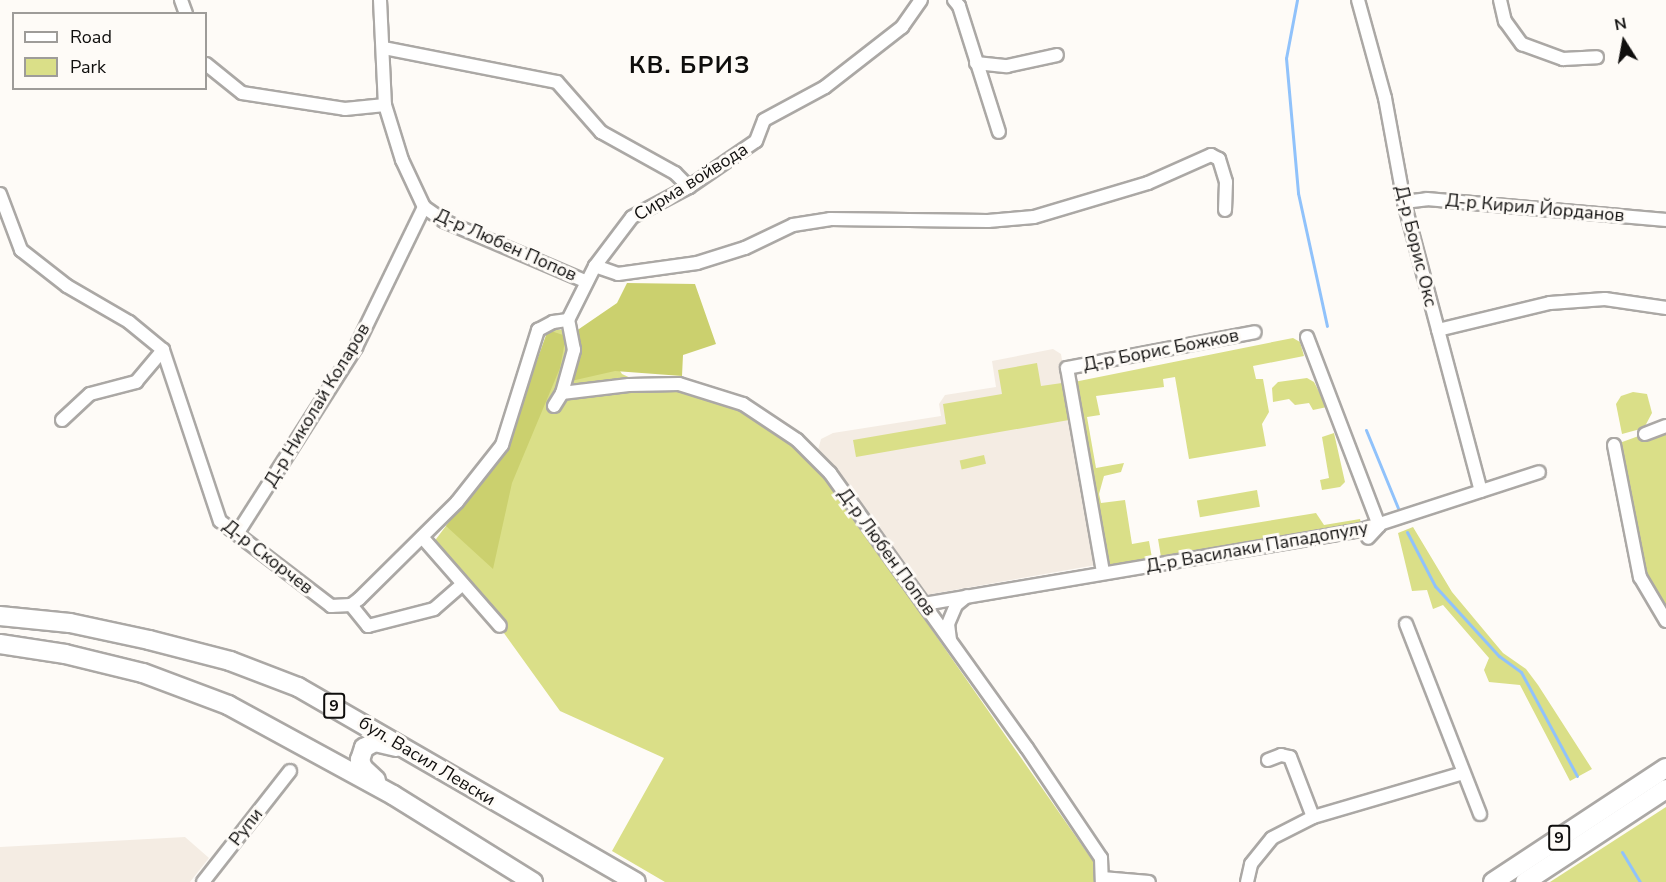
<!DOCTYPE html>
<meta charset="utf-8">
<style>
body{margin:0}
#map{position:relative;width:1666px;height:882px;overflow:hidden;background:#fefbf7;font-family:"Nunito Sans",sans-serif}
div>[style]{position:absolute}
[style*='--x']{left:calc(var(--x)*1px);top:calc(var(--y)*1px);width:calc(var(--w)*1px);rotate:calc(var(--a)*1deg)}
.built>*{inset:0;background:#f4ece3}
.green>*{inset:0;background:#dadf88;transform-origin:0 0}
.forest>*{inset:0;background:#cbd06e}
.stream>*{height:3px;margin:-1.5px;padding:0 1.5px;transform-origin:1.5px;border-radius:1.5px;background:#90c2fb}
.roads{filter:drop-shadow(2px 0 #aba8a5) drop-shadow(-2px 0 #aba8a5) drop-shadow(0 2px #aba8a5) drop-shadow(0 -2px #aba8a5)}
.minor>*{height:12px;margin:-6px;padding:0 6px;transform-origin:6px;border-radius:6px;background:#fff}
.highway>*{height:18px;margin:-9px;padding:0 9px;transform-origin:9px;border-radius:9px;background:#fff}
span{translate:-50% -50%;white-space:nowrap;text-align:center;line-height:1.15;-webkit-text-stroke:6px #fefbf7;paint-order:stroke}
.shield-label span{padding:2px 4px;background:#fefbf7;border:2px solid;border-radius:4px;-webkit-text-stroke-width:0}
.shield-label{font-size:16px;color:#0f0e0d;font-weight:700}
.street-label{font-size:18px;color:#0f0e0d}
.district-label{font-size:24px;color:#0f0e0d;font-weight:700;letter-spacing:1.5px}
.legend{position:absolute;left:12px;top:12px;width:195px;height:78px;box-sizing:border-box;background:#fefbf7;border:2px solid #9e9c99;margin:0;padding:8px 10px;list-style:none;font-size:18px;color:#0f0e0d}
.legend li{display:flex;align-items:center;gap:12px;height:30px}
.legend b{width:30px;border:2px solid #9e9c99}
.north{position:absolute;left:1594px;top:12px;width:60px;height:60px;-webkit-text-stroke:4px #fefbf7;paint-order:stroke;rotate:349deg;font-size:16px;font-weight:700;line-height:24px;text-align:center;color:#0f0e0d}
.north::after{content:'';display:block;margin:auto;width:21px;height:27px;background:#0f0e0d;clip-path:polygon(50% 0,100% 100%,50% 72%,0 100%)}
</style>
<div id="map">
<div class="built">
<div style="clip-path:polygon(1053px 349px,1061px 354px,1096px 565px,926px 595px,818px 450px,821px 439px,833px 433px,941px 416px,939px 404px,945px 395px,996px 387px,992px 361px)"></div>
<div style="clip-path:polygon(185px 837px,209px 858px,190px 882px,0 882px,0 847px)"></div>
</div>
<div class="green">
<div style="clip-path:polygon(593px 329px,622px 374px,650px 387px,686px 392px,740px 410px,785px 438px,824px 475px,1095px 864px,1095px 882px,665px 882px,612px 851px,664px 758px,560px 711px,493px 618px,430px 547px,506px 447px,548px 330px)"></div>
<div style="clip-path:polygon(1293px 338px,1300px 342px,1304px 356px,1253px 366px,1256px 379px,1263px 379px,1269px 412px,1262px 424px,1266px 446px,1189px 459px,1175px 377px,1163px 379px,1164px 387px,1096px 396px,1100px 415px,1087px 417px,1096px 468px,1124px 463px,1121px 472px,1104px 476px,1099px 494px,1101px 503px,1125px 500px,1132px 544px,1149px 541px,1152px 558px,1108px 565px,1074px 382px)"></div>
<div style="clip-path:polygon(1037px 363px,1041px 386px,1062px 383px,1069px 420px,856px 457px,853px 440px,946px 424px,943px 404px,1002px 394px,998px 370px)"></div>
<div style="clip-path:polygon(1307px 378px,1314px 382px,1327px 407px,1313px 410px,1309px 403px,1295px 405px,1289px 399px,1273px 402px,1272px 388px,1278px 382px)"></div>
<div style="clip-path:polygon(1633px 392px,1647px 394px,1652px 413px,1644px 428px,1622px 434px,1616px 404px,1621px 396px)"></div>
<div style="clip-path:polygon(1666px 426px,1666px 621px,1640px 577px,1614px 445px)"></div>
<div style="clip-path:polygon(1334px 433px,1345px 482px,1340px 487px,1322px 490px,1320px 480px,1329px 478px,1322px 437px)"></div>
<div style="left:984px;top:455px;width:9px;height:25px;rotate:77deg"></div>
<div style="left:1257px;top:490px;width:17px;height:61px;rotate:80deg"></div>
<div style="clip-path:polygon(1316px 513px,1324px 525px,1360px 519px,1361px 523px,1161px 557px,1158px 539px)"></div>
<div style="clip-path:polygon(1413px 527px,1452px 592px,1503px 653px,1526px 669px,1538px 685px,1592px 769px,1570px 781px,1520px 685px,1489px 682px,1484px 670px,1489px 658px,1443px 605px,1433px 609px,1427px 590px,1412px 591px,1398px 533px)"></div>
<div style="clip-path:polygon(1666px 807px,1666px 882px,1550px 882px)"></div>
</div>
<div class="forest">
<div style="clip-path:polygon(627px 283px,695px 284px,716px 344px,683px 355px,682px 376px,615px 371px,571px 381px,579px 329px,617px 303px)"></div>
<div style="clip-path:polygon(548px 330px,566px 336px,560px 368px,512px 483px,493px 569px,446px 526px,506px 447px)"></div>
</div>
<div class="stream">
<div style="--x:1297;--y:0;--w:59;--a:100.7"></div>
<div style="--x:1286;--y:58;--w:136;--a:84.9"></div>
<div style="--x:1298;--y:193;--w:136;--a:77.7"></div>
<div style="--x:1366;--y:430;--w:84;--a:67.7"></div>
<div style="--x:1407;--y:532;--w:61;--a:62.6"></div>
<div style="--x:1435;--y:586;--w:95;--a:47.6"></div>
<div style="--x:1499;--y:656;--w:27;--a:36"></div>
<div style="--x:1521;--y:672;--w:118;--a:61.7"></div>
<div style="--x:1622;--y:852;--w:35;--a:59"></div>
</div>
<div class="roads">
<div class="minor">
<div style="--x:181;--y:0;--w:15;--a:70"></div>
<div style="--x:380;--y:0;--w:105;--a:87.3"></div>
<div style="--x:385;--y:105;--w:58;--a:72.8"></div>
<div style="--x:402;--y:160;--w:52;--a:64.9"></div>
<div style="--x:424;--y:207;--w:24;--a:35"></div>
<div style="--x:444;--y:221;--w:155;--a:23.1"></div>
<div style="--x:954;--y:0;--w:8;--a:50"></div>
<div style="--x:959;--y:6;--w:132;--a:72.4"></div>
<div style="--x:1358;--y:0;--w:102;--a:74.6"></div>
<div style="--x:1385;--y:98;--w:106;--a:79.6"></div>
<div style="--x:1404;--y:202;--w:299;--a:75.1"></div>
<div style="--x:1500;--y:0;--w:22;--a:77"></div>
<div style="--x:1505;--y:21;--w:29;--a:54"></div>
<div style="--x:1522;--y:44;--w:44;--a:20.1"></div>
<div style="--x:1563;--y:59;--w:34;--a:-3"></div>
<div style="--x:384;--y:48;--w:176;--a:11.1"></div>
<div style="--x:557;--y:82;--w:67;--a:48.7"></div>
<div style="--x:601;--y:132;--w:85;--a:29"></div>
<div style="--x:675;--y:173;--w:20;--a:45"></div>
<div style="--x:976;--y:63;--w:31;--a:6"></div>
<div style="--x:1007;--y:66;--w:51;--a:-12.4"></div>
<div style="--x:206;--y:64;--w:46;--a:38.9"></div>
<div style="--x:242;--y:93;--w:104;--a:8.8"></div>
<div style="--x:345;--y:109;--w:40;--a:-5.7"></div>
<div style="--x:0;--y:194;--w:60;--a:69.4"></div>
<div style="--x:21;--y:250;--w:58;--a:38"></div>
<div style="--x:67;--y:286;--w:72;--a:30.1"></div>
<div style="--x:129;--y:322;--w:44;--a:39.5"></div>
<div style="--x:163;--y:350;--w:180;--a:71.6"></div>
<div style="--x:220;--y:521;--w:140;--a:37.4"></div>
<div style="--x:331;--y:606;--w:20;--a:-3"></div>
<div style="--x:351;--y:605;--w:10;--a:-37"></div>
<div style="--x:359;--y:599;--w:138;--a:-44.7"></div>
<div style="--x:457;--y:502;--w:73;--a:-51.7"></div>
<div style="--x:502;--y:445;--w:121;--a:-72.6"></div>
<div style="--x:538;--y:330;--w:17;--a:-28"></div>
<div style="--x:553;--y:322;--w:15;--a:-8"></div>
<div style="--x:1404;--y:202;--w:23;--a:-7"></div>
<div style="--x:1427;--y:199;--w:240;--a:5"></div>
<div style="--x:595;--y:266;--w:24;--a:19"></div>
<div style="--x:618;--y:274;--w:80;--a:-7.9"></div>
<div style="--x:697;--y:263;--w:50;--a:-17.4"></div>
<div style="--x:745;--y:248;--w:53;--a:-25.6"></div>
<div style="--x:793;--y:225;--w:37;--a:-9"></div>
<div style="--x:830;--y:219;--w:158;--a:0.7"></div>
<div style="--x:988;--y:221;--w:46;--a:-5"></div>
<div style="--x:1034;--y:217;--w:119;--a:-16.6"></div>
<div style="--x:1148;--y:183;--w:69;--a:-24"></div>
<div style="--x:1211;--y:155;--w:9;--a:27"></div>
<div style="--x:1219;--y:159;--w:24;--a:73"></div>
<div style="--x:1226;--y:182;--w:28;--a:92"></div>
<div style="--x:568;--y:320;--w:60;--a:-63.4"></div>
<div style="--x:595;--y:266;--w:61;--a:-52.9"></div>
<div style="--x:632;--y:217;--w:64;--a:-27.8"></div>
<div style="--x:689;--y:187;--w:81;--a:-34.5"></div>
<div style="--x:756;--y:141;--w:22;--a:-69"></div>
<div style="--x:764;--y:120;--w:69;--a:-28.4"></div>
<div style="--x:825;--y:87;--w:98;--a:-37.9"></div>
<div style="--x:902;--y:27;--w:33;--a:-55"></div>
<div style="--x:1438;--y:330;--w:115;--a:-13.6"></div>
<div style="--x:1550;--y:303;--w:55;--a:-4.2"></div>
<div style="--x:1605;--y:299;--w:62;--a:8.4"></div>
<div style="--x:1307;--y:337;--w:202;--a:69.1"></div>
<div style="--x:1379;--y:526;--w:16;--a:133"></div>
<div style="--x:562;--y:393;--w:67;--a:-6.8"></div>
<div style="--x:629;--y:385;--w:50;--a:-1.1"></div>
<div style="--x:679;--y:384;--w:67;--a:17.4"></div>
<div style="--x:743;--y:404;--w:65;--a:33.7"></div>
<div style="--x:797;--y:440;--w:47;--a:45"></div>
<div style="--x:830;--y:473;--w:338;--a:54.4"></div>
<div style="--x:1027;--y:748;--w:133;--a:56.1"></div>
<div style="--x:1101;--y:858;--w:24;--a:88"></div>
<div style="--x:554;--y:406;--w:15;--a:-58"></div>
<div style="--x:562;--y:393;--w:45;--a:-74.4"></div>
<div style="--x:574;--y:350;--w:31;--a:-101"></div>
<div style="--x:62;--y:420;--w:38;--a:-43"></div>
<div style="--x:90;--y:394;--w:48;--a:-14.6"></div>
<div style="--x:136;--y:382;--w:42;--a:-49.8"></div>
<div style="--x:1645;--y:434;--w:22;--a:-21"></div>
<div style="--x:1614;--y:445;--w:135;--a:78.9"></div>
<div style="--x:1640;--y:577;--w:51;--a:59.4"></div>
<div style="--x:237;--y:534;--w:222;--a:-57.5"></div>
<div style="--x:356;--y:347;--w:156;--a:-64.1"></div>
<div style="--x:422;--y:537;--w:118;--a:48.8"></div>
<div style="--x:1103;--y:572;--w:207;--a:-100"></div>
<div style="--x:1067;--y:368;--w:191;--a:-10.8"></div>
<div style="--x:924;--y:604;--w:443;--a:-9.6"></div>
<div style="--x:1361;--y:530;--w:187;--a:-18"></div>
<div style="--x:351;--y:605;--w:27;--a:51"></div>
<div style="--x:368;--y:626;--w:68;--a:-14.4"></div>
<div style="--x:434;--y:609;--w:38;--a:-41"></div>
<div style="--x:1406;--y:624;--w:204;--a:68.7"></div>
<div style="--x:950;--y:640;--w:16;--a:-97"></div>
<div style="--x:948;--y:624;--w:21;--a:-67"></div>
<div style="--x:956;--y:605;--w:14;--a:-39"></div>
<div style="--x:1268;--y:760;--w:14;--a:-21"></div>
<div style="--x:1281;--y:755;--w:9;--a:13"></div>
<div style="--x:1290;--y:757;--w:64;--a:69"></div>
<div style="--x:1102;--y:878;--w:47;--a:4.9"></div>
<div style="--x:203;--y:882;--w:141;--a:-51.9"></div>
<div style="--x:1247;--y:882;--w:18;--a:-77"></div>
<div style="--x:1251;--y:864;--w:33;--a:-51"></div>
<div style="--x:1272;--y:838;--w:46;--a:-27.1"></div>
<div style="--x:1313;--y:817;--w:156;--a:-16.3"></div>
</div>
<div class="highway">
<div style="--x:0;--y:616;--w:70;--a:5.7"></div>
<div style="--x:70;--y:623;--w:81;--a:12.1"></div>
<div style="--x:149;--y:640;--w:84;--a:14.5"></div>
<div style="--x:230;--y:661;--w:73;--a:20.9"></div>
<div style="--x:298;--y:687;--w:390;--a:30"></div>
<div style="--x:0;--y:644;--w:66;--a:8.7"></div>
<div style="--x:65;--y:654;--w:80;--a:13.7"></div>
<div style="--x:143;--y:673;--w:91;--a:20.6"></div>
<div style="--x:228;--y:705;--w:188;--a:28.6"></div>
<div style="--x:393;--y:795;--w:165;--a:31.9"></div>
<div style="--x:376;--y:780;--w:18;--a:-137"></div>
<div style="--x:363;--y:768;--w:9;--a:-111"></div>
<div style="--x:360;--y:760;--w:13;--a:-72"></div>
<div style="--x:364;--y:748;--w:13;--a:-29"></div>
<div style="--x:375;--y:742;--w:22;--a:13"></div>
<div style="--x:1493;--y:882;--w:207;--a:-33.4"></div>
<div style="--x:1525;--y:882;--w:169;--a:-33.4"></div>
</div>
</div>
<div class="shield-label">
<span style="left:334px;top:706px">9</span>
<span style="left:1559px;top:838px">9</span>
</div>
<div class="street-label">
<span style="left:691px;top:182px;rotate:-32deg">Сирма войвода</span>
<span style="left:1535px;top:208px;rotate:5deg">Д-р Кирил Йорданов</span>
<span style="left:506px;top:245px;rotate:24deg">Д-р Любен Попов</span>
<span style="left:1416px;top:246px;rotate:76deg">Д-р Борис Окс</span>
<span style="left:1161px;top:350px;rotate:-11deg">Д-р Борис Божков</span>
<span style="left:317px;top:405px;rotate:-59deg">Д-р Николай Коларов</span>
<span style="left:1257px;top:547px;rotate:-10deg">Д-р Василаки Пападопулу</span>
<span style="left:887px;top:552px;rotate:54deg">Д-р Любен Попов</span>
<span style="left:268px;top:557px;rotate:38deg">Д-р Скорчев</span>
<span style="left:427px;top:761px;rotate:31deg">бул. Васил Левски</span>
<span style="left:246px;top:827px;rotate:-52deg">Рупи</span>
</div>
<div class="district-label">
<span style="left:690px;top:66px">КВ. БРИЗ</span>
</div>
<ul class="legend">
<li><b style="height:8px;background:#fff"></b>Road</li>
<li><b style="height:16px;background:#dadf88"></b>Park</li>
</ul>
<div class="north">N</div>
</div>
